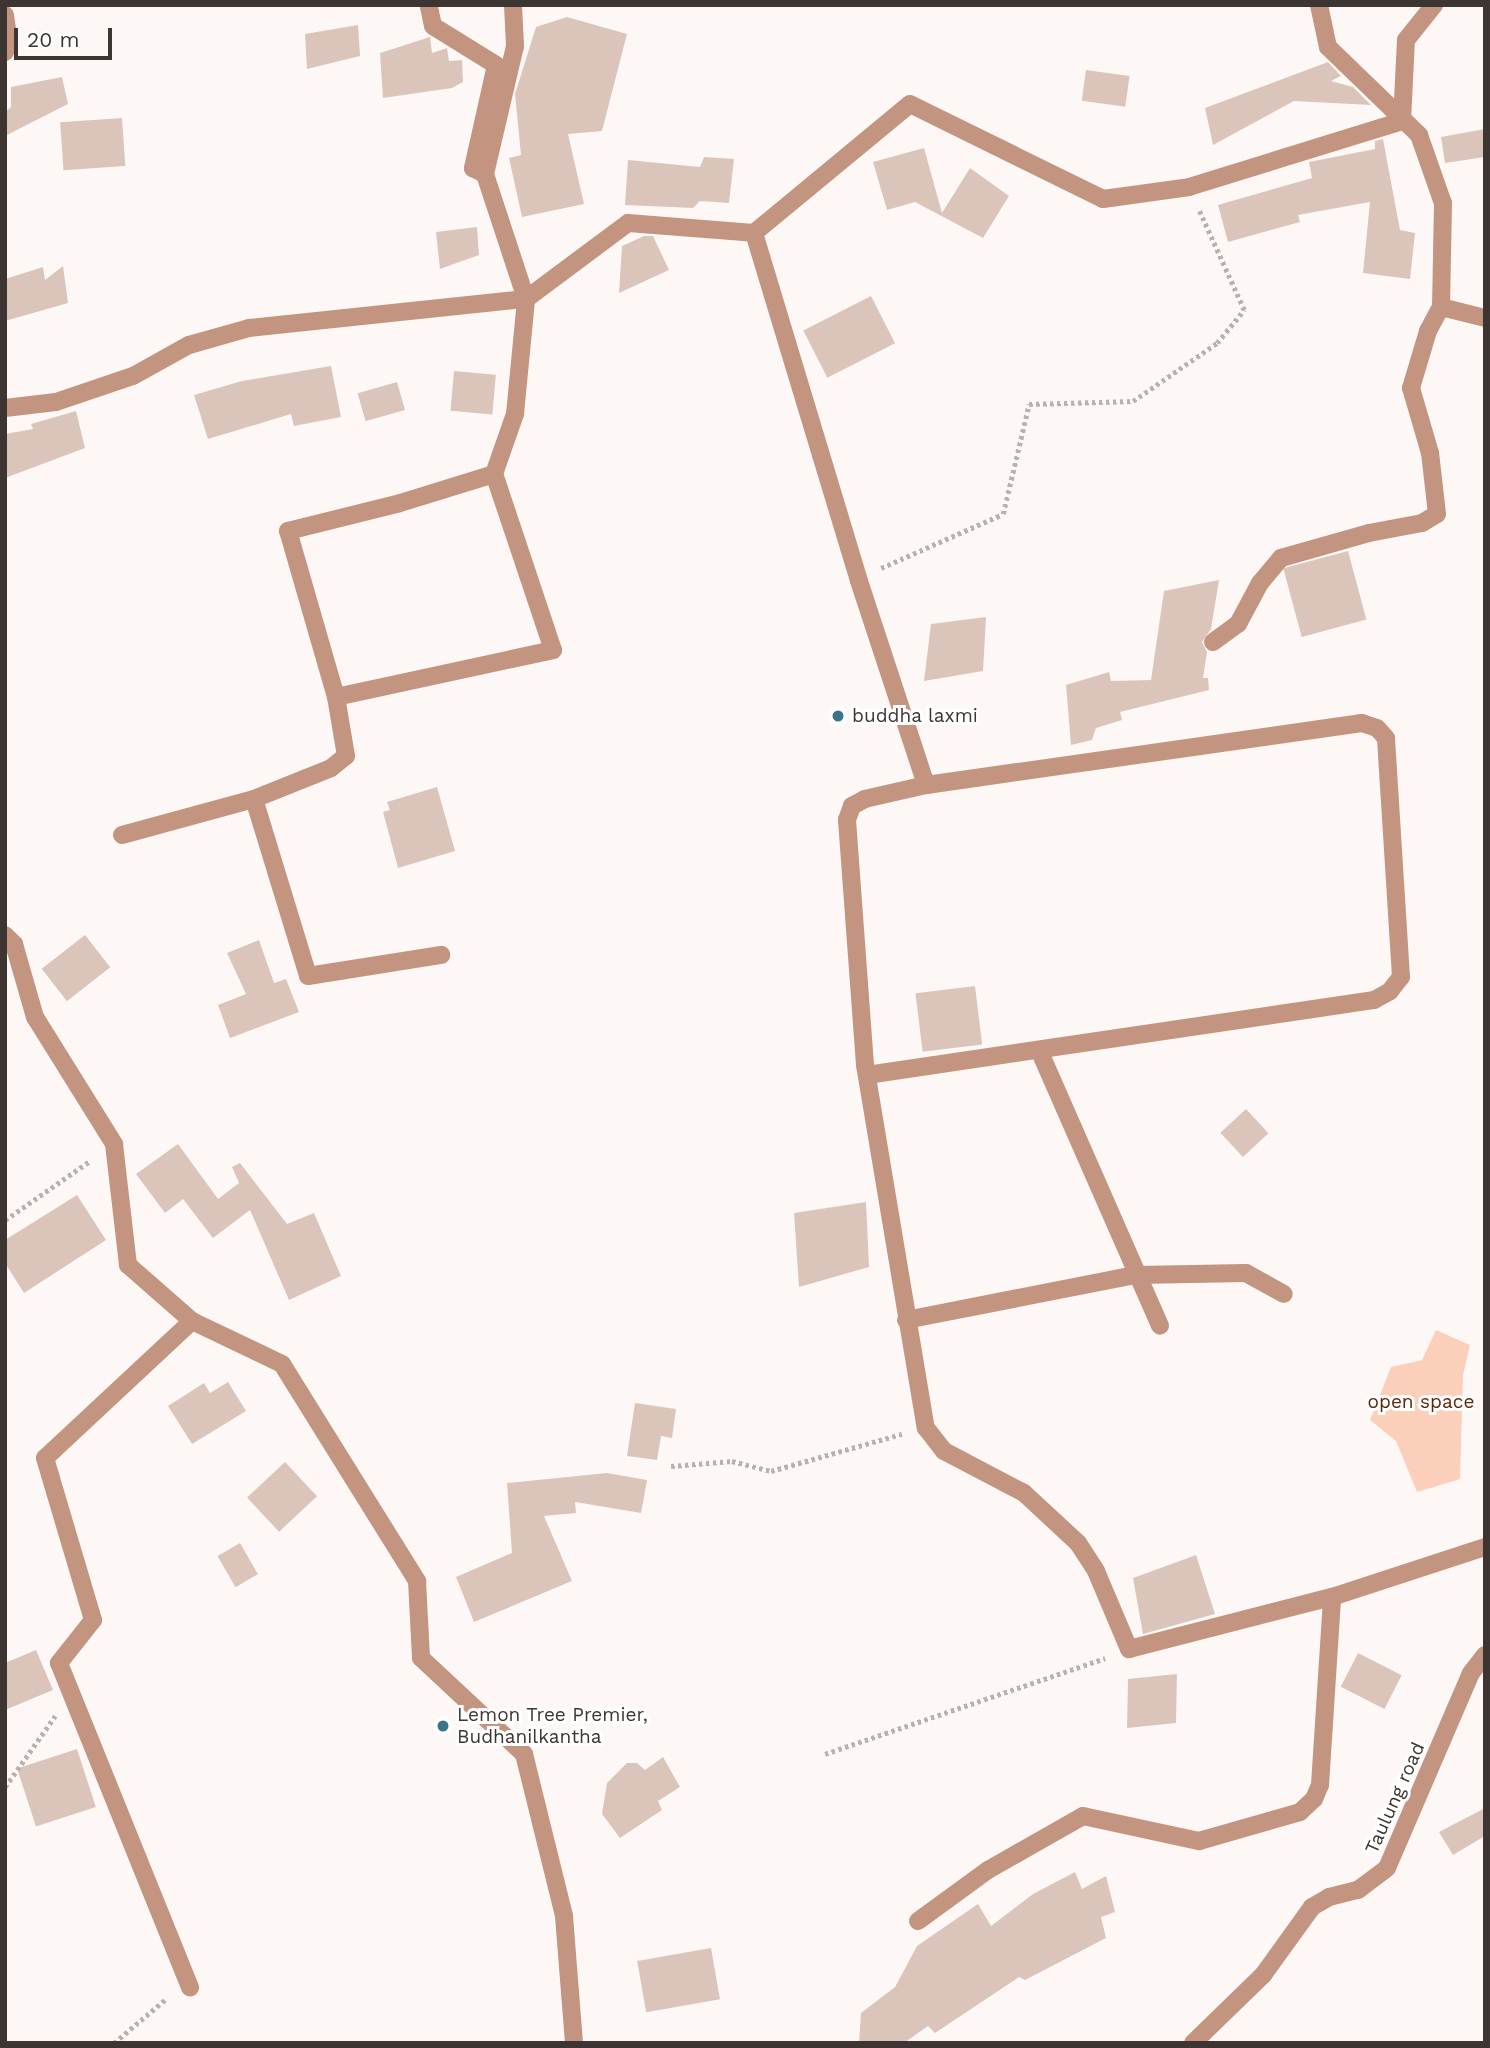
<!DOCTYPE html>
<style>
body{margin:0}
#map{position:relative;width:1490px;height:2048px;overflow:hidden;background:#fdf8f6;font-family:"Work Sans",sans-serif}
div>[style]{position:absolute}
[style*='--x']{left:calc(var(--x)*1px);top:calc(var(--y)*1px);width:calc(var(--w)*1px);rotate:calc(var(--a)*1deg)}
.green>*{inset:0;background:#fbcfba}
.building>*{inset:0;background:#dbc5bb;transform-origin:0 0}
.path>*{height:4.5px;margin-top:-2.25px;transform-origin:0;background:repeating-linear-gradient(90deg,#b7b1af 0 3.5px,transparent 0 7px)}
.minor>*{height:18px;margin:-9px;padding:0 9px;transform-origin:9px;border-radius:9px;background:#c39580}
.dots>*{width:19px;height:19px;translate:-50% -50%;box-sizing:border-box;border:4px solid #fff;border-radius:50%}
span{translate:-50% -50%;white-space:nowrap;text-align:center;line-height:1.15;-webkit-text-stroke:6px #fff;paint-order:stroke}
.poi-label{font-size:19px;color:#3d3531}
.left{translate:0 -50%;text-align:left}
.park-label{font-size:19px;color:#5d2707}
.street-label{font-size:19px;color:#3d3531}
.frame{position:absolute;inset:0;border:7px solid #3d3531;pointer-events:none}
.scale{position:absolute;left:14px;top:28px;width:98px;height:32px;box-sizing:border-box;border:4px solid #3d3531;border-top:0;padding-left:9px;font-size:21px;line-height:24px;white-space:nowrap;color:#3d3531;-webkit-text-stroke:5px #fff;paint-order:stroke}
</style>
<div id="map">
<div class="green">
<div style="clip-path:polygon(1436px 1330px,1470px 1345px,1463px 1375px,1460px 1479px,1417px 1492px,1396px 1441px,1370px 1420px,1391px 1367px,1422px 1360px)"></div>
</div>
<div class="building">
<div style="clip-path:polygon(567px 17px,627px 34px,602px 131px,568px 134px,584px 204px,522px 217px,509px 158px,521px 155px,515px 94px,536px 27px)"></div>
<div style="clip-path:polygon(358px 25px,360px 56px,307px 69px,305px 34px)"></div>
<div style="clip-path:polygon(430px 37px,432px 53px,447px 48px,449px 61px,462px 60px,463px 82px,452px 88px,383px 98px,380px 53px)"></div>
<div style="clip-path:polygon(1328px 62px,1341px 76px,1331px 81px,1353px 87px,1371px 105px,1294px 101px,1213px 145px,1205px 108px)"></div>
<div style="left:1086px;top:70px;width:44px;height:31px;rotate:8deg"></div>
<div style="clip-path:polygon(62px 77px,68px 104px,5px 136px,5px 112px,11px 107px,11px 87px)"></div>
<div style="left:122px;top:118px;width:48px;height:62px;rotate:86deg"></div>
<div style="clip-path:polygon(1485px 129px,1485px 157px,1445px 163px,1441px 137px)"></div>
<div style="clip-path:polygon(1383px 139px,1400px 230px,1415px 233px,1410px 279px,1363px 273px,1370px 202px,1298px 215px,1300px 222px,1228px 242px,1218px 205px,1312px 178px,1309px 162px,1375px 149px,1375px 141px)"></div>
<div style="clip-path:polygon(924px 148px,942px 213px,970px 168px,1009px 196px,983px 238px,915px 202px,887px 210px,873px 162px)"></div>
<div style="clip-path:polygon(704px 157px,734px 159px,729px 203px,700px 201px,693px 208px,625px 205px,628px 160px,700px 167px)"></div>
<div style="clip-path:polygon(477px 227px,479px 255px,440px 269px,436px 232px)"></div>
<div style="clip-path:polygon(644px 236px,653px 236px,669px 270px,619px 293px,622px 246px)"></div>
<div style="clip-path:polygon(63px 266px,68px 303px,5px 321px,5px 279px,43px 267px,45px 280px)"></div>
<div style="left:871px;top:296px;width:53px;height:76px;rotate:63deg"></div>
<div style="clip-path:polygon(331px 366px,341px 417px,294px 426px,291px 414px,208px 439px,194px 395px,242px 381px)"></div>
<div style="left:454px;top:371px;width:42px;height:40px;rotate:5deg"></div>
<div style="left:397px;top:382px;width:29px;height:41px;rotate:74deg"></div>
<div style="clip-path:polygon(76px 411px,85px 448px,5px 478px,5px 434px,33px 429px,31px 424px)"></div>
<div style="left:1348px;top:551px;width:71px;height:67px;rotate:75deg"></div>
<div style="clip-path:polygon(1219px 580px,1211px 629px,1202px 642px,1207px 652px,1203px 678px,1208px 678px,1209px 690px,1120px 712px,1122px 720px,1096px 728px,1092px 740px,1071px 745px,1066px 685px,1109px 672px,1111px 681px,1151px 680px,1164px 591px)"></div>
<div style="clip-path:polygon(986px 617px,983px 671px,924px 681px,931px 624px)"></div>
<div style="clip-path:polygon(437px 787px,455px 851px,398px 868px,383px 812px,390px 810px,387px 802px)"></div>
<div style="left:85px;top:935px;width:41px;height:55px;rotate:52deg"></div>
<div style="clip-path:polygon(259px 940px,274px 983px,286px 979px,299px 1012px,230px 1038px,218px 1005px,246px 994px,227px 953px)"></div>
<div style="left:975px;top:986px;width:59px;height:60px;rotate:83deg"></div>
<div style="left:1246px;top:1109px;width:33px;height:35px;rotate:47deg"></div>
<div style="clip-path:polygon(178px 1144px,218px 1199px,239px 1183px,232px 1167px,240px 1163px,287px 1224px,314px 1213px,341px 1276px,289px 1300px,250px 1210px,213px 1238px,183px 1199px,165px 1213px,136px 1174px)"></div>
<div style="clip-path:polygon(77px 1195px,106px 1240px,24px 1293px,5px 1263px,5px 1240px)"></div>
<div style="clip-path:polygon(866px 1202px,869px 1267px,799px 1287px,794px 1213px)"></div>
<div style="clip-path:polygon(228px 1382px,246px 1411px,192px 1444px,168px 1406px,204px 1383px,210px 1393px)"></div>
<div style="clip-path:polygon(635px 1403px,676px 1409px,672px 1438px,661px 1436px,657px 1460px,627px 1456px)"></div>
<div style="left:285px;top:1462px;width:47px;height:52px;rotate:47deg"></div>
<div style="clip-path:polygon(607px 1473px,647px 1480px,641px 1513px,575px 1502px,576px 1513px,544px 1516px,572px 1581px,474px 1622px,456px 1577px,512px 1553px,507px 1483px)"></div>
<div style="left:240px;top:1543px;width:36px;height:26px;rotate:60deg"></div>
<div style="clip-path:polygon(1196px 1555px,1215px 1614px,1143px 1634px,1133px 1578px)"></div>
<div style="clip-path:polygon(36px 1650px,53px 1690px,5px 1710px,5px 1663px)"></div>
<div style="left:1358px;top:1653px;width:49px;height:38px;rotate:27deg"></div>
<div style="clip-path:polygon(1177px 1674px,1176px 1723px,1127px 1728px,1128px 1679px)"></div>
<div style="left:77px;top:1749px;width:61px;height:63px;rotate:72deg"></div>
<div style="clip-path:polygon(663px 1757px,680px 1787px,658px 1801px,662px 1810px,620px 1838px,602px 1814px,607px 1783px,627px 1763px,637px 1763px,645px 1770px)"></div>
<div style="clip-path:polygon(1485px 1808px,1485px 1836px,1453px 1855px,1439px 1832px)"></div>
<div style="clip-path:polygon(1075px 1872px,1082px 1889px,1106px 1876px,1115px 1912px,1101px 1917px,1106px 1938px,1025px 1980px,1019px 1977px,935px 2033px,928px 2026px,904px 2043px,859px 2043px,861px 2013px,895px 1987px,917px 1946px,978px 1904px,991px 1926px,1033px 1894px)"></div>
<div style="left:711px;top:1948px;width:52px;height:75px;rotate:80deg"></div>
</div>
<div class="path">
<div style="--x:881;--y:568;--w:133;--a:-23.9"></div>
<div style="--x:1003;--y:514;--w:113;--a:-76.7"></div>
<div style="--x:1029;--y:404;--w:104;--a:-1.7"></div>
<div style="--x:1133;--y:401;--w:102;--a:-34.6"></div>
<div style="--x:1217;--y:343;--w:43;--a:-50.7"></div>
<div style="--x:1244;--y:310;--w:112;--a:-114.3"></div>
<div style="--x:5;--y:1220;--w:103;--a:-34.8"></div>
<div style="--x:671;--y:1466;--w:61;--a:-4.7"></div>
<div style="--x:732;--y:1461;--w:40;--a:14.4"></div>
<div style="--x:771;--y:1471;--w:136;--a:-15.8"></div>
<div style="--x:825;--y:1754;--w:296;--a:-18.9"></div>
<div style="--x:5;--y:1787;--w:87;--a:-54.8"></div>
<div style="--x:114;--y:2043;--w:70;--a:-40.3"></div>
</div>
<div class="minor">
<div style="--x:1319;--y:5;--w:43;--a:77.9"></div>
<div style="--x:1328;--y:47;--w:127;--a:44"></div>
<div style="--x:1419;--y:135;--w:72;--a:70.6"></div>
<div style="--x:1443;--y:203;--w:104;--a:91.1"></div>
<div style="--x:429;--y:7;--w:19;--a:78"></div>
<div style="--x:433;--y:26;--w:74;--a:31.8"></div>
<div style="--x:496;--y:65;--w:106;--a:102.6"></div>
<div style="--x:473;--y:168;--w:13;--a:27"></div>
<div style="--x:5;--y:15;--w:27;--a:82"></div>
<div style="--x:9;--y:42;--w:11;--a:112"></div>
<div style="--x:754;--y:233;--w:363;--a:73.2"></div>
<div style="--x:859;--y:581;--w:215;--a:71.8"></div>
<div style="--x:5;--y:408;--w:51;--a:-6.7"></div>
<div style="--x:56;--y:402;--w:81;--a:-18.7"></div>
<div style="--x:133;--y:376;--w:64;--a:-29"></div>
<div style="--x:189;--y:345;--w:62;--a:-15.8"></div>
<div style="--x:249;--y:328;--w:279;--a:-6"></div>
<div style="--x:526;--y:299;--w:127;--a:-36.7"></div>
<div style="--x:628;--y:223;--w:126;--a:4.5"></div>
<div style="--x:754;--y:233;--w:202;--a:-39.6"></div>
<div style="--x:910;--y:104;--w:215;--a:26.2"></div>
<div style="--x:1103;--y:199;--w:87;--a:-7.9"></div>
<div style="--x:1189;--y:187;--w:223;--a:-17.2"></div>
<div style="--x:1402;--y:121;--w:81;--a:-87.2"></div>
<div style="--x:1406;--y:40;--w:45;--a:-51.3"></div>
<div style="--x:1213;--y:642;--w:31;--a:-36"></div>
<div style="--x:1238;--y:624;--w:47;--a:-61.8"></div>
<div style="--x:1260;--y:583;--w:33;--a:-50"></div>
<div style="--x:1281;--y:558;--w:91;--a:-15.9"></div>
<div style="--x:1369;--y:533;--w:54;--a:-10.7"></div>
<div style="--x:1422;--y:523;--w:17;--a:-31"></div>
<div style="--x:1437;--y:514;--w:61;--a:-96.5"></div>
<div style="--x:1430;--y:453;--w:68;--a:-106.3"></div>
<div style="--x:1411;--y:388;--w:59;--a:-73.4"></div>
<div style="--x:1428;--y:331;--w:27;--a:-62"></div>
<div style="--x:1441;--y:307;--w:45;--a:14"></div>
<div style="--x:336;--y:697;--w:222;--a:-12.2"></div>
<div style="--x:553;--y:650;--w:186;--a:-108.5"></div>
<div style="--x:254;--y:799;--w:185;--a:73"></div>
<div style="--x:308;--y:976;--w:135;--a:-9"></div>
<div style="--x:122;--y:835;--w:137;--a:-15.3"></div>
<div style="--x:254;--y:799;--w:83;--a:-21.9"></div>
<div style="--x:331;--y:768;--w:19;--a:-39"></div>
<div style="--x:346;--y:756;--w:60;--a:-99.6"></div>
<div style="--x:336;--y:697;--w:173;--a:-106.1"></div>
<div style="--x:288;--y:531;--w:115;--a:-14"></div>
<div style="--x:400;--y:503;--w:98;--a:-17.1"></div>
<div style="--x:494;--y:474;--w:64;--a:-70.7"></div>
<div style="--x:515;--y:414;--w:116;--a:-84.5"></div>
<div style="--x:526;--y:299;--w:132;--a:-108.2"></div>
<div style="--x:485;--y:174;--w:131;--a:-76.8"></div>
<div style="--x:515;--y:46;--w:41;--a:-92.8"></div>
<div style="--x:5;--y:935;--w:13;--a:45"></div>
<div style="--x:14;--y:944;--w:76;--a:74"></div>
<div style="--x:35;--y:1017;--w:150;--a:58.1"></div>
<div style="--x:114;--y:1144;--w:122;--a:83.4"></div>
<div style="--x:128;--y:1265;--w:85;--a:41.2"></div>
<div style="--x:192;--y:1321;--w:201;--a:137"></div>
<div style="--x:45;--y:1458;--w:169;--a:73.5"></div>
<div style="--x:93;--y:1620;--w:55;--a:128.3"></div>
<div style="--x:59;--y:1663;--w:350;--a:68"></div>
<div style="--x:1039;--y:1050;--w:301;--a:66.3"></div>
<div style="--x:867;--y:1075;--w:513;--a:-8.41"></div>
<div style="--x:1374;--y:1000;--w:18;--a:-29"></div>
<div style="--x:1390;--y:991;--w:18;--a:-52"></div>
<div style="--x:1401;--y:977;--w:239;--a:-93.6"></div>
<div style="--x:1386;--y:738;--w:13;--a:-132"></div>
<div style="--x:1377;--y:728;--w:16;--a:-162"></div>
<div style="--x:1362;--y:723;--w:440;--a:171.9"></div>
<div style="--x:926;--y:785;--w:63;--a:167.1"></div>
<div style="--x:865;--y:799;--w:15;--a:152"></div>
<div style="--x:852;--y:806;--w:15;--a:110"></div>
<div style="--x:847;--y:820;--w:246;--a:85.8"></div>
<div style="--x:865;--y:1065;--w:368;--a:80.5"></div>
<div style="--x:926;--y:1428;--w:29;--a:52"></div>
<div style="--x:944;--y:1451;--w:90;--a:27.7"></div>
<div style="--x:1024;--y:1493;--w:74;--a:42.8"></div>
<div style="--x:1078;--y:1543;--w:33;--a:57"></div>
<div style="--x:1096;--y:1571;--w:85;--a:67.1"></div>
<div style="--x:1129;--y:1649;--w:210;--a:-14.4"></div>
<div style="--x:1332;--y:1597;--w:161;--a:-18.1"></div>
<div style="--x:906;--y:1320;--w:234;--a:-11.1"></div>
<div style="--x:1136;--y:1275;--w:110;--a:-1"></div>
<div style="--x:1246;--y:1273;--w:43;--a:28.9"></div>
<div style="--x:192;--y:1321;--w:100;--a:25.5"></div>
<div style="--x:282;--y:1364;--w:256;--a:58.1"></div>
<div style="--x:417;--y:1581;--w:77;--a:87"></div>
<div style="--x:421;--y:1658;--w:141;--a:43"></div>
<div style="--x:524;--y:1754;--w:167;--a:76.1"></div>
<div style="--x:564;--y:1916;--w:127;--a:85.5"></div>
<div style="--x:918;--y:1921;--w:87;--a:-36.1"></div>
<div style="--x:988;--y:1870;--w:109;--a:-29.6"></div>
<div style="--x:1083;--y:1816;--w:119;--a:12.2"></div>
<div style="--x:1199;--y:1841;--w:105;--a:-16"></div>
<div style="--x:1300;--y:1812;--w:19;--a:-43"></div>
<div style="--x:1314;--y:1799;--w:15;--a:-67"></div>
<div style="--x:1320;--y:1785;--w:188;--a:-86.3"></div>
<div style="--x:1193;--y:2043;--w:98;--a:-44.2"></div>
<div style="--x:1263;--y:1975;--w:84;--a:-54.2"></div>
<div style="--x:1312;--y:1907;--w:20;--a:-30"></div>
<div style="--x:1329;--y:1897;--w:30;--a:-14"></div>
<div style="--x:1358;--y:1890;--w:36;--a:-37"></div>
<div style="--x:1387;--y:1868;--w:212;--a:-66.7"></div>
<div style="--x:1471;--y:1673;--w:23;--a:-52"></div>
</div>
<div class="dots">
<div style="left:838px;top:716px;background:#39748c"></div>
<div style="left:443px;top:1726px;background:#39748c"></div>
</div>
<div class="poi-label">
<span class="left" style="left:852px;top:716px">buddha laxmi</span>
<span class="left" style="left:457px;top:1726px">Lemon Tree Premier,<br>Budhanilkantha</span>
</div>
<div class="park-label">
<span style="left:1421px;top:1402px">open space</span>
</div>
<div class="street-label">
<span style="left:1395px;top:1798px;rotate:-66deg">Taulung road</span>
</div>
<div class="frame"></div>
<div class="scale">20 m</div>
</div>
